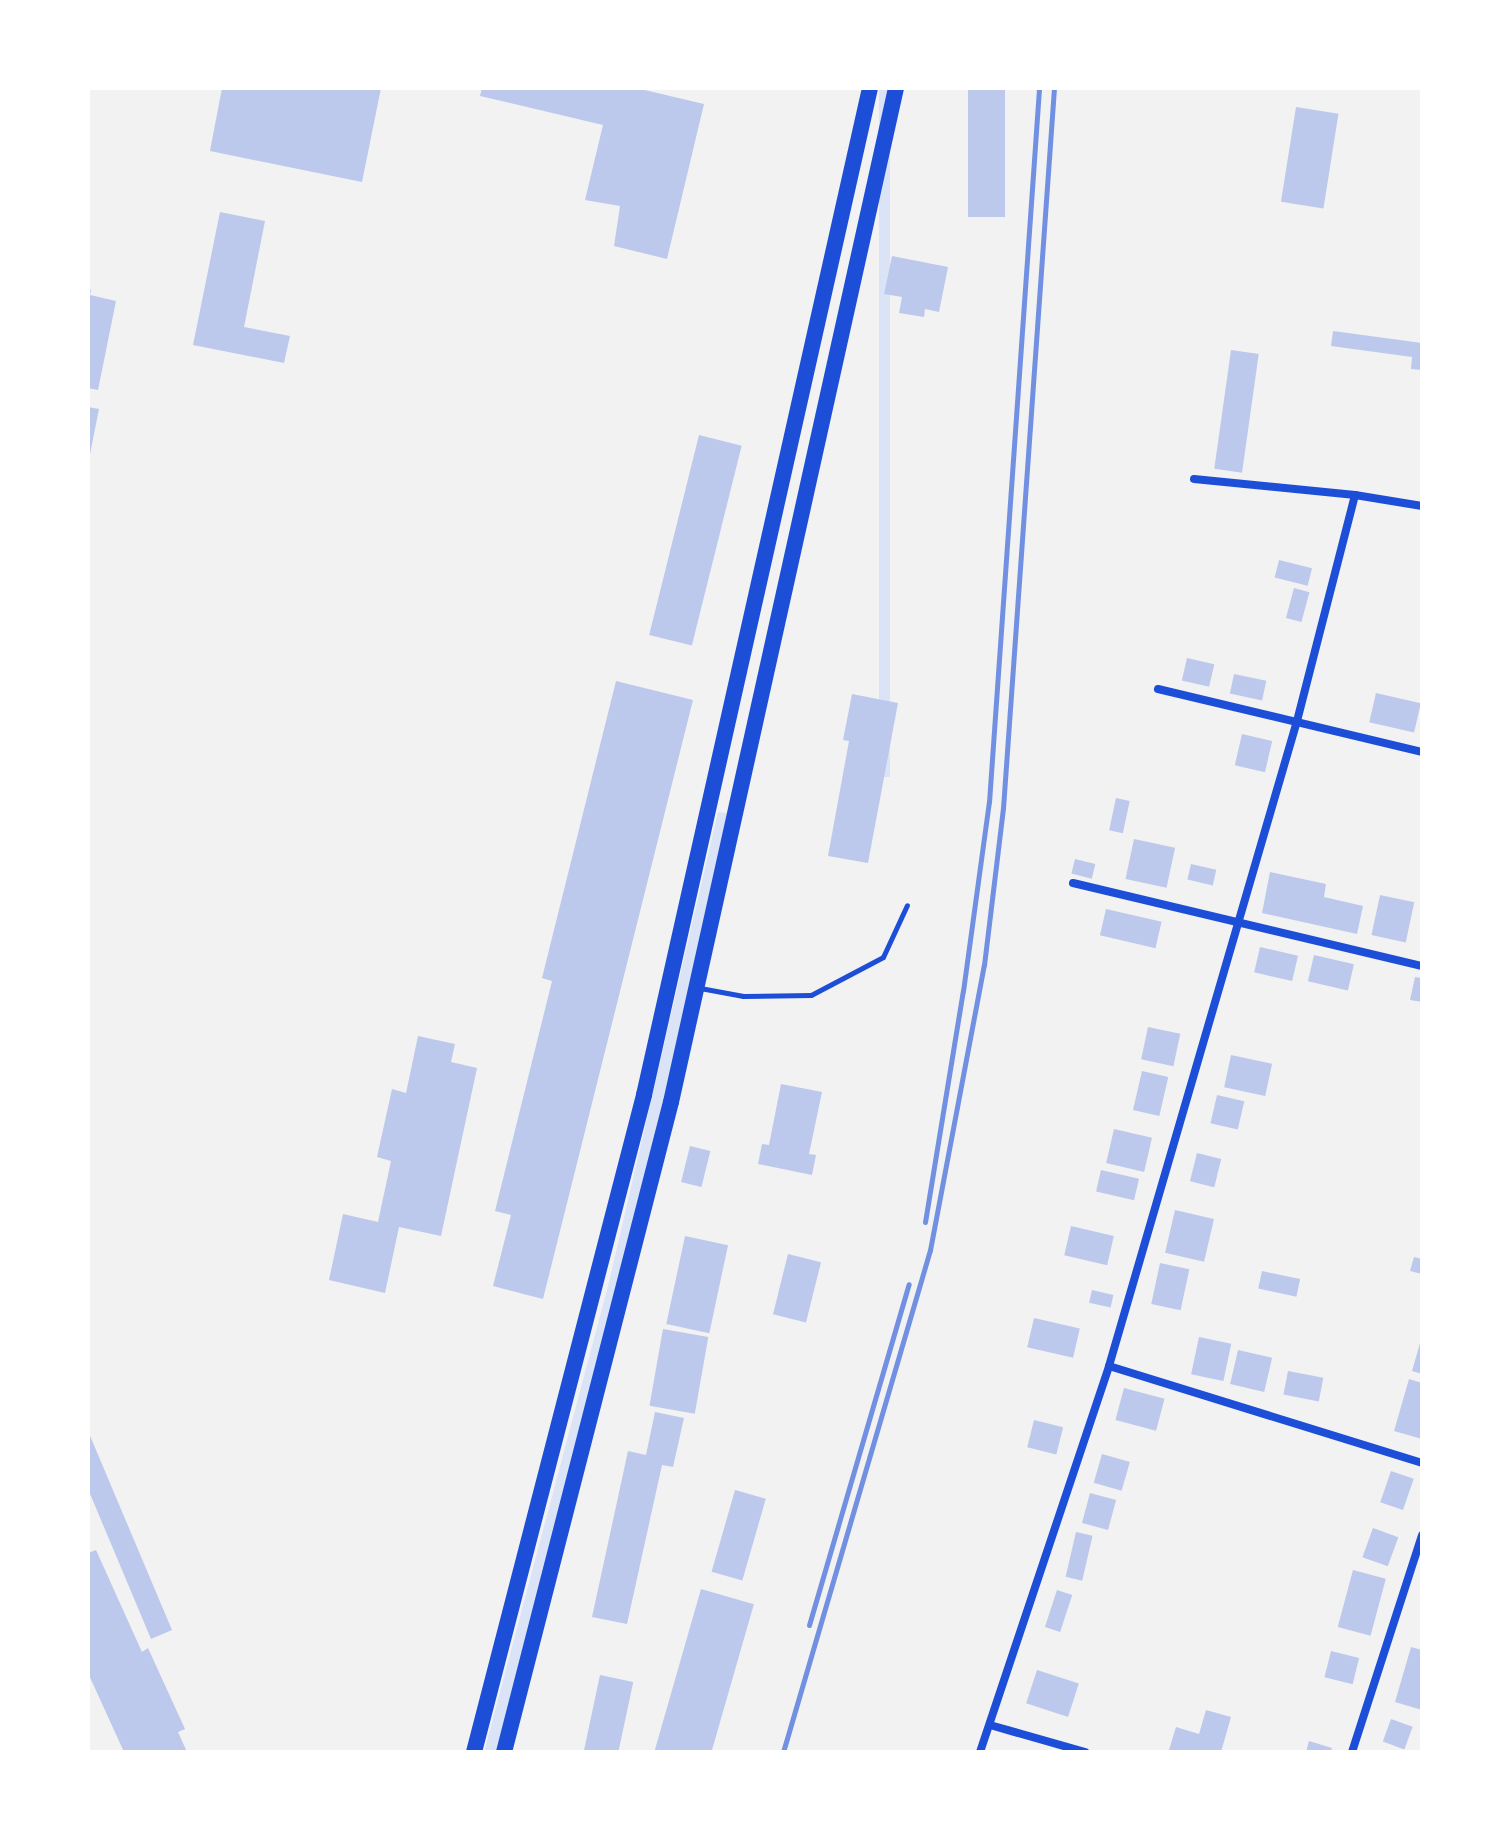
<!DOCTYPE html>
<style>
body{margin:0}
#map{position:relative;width:1510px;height:1840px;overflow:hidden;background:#f2f2f2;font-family:Roboto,sans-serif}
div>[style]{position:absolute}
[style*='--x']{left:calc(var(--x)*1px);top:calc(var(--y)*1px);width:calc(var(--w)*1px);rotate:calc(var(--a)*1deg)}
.green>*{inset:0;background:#dbe4f7;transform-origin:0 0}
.building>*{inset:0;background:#bdc9ec;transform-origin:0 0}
.service>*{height:5px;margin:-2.5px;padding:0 2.5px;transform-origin:2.5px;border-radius:2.5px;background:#1d4ed8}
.minor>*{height:8px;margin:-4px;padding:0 4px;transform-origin:4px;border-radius:4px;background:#1d4ed8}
.trunk>*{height:16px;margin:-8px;padding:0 8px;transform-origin:8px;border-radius:8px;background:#1d4ed8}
.rail>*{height:5px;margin:-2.5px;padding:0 2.5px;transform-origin:2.5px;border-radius:2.5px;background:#7290e2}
span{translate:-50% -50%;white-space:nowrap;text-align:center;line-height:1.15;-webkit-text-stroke:6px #fff;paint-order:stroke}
.frame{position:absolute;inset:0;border:90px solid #fff;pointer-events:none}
</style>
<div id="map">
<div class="green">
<div style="left:879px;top:88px;width:11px;height:689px"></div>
<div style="clip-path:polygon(718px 812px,727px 813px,656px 1134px,496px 1752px,484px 1752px,609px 1282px)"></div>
</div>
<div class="building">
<div style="clip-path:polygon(222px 88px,381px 88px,362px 182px,210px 151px)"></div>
<div style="clip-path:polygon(482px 88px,636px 88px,704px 104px,667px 259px,614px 246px,620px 206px,585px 200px,603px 125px,480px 96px)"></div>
<div style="left:968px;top:88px;width:37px;height:129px"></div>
<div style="left:1296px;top:107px;width:43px;height:96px;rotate:9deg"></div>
<div style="clip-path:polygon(220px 212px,265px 221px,244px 327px,290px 336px,284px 363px,193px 345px)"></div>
<div style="clip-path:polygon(892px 256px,948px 267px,939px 312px,925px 309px,924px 317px,899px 313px,902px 297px,884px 294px)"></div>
<div style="clip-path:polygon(88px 289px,91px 290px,90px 295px,116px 301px,98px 390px,88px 388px)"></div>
<div style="clip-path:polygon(1333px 331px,1422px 343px,1422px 370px,1411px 369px,1412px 357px,1331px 346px)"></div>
<div style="left:1231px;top:350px;width:28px;height:120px;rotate:8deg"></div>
<div style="clip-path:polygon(88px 407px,99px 409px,89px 459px,88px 459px)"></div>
<div style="left:699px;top:435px;width:44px;height:206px;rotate:14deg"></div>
<div style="left:1279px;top:560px;width:34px;height:18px;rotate:14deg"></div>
<div style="left:1294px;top:588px;width:16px;height:31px;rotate:15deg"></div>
<div style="left:1187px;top:658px;width:28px;height:23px;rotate:13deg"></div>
<div style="left:1234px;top:674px;width:33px;height:20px;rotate:12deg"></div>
<div style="clip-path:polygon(616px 681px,693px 700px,543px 1299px,493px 1286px,511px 1215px,495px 1211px,552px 981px,542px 978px)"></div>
<div style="left:1376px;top:693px;width:46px;height:30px;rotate:13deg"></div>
<div style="clip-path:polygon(852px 694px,898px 703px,868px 863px,828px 856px,849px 741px,843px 740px)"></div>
<div style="left:1242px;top:734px;width:31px;height:32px;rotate:13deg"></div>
<div style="left:1116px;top:798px;width:14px;height:33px;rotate:12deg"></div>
<div style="left:1134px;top:839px;width:42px;height:41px;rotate:12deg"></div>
<div style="left:1075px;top:859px;width:21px;height:15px;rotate:14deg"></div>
<div style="left:1191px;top:864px;width:26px;height:16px;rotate:13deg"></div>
<div style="clip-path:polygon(1270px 872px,1326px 884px,1324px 897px,1363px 906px,1357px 934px,1262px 913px)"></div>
<div style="left:1380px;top:895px;width:35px;height:41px;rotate:12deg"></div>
<div style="left:1106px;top:909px;width:57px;height:27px;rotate:13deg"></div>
<div style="left:1260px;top:947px;width:39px;height:26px;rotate:13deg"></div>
<div style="left:1314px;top:955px;width:41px;height:27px;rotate:13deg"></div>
<div style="clip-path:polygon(1415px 977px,1422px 978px,1422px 1002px,1410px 1000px)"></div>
<div style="left:1148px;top:1027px;width:33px;height:33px;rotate:12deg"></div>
<div style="clip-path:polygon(418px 1036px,455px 1044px,451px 1062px,477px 1068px,441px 1236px,399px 1227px,385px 1293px,329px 1280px,343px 1214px,378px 1222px,391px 1161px,377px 1157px,392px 1089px,406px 1093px)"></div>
<div style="left:1231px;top:1055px;width:42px;height:33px;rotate:12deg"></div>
<div style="left:1142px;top:1071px;width:27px;height:40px;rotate:13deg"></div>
<div style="clip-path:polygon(781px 1084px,822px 1092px,809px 1154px,816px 1155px,812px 1175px,758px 1164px,762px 1144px,769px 1145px)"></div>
<div style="left:1217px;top:1095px;width:28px;height:29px;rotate:13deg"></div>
<div style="left:1114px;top:1129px;width:39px;height:35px;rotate:13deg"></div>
<div style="left:690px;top:1146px;width:21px;height:37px;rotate:14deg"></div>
<div style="left:1197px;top:1153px;width:25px;height:29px;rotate:14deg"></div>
<div style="left:1101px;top:1170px;width:39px;height:22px;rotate:13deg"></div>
<div style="left:1175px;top:1210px;width:40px;height:44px;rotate:13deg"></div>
<div style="left:1071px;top:1226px;width:44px;height:30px;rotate:13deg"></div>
<div style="left:685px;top:1236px;width:44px;height:90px;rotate:12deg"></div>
<div style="left:788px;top:1254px;width:34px;height:62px;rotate:14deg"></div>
<div style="clip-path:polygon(1414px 1257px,1422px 1259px,1422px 1274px,1410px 1271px)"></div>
<div style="left:1160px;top:1263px;width:30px;height:42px;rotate:12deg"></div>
<div style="left:1262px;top:1271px;width:39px;height:18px;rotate:12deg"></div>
<div style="left:1092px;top:1290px;width:22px;height:13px;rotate:13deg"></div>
<div style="left:1034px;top:1318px;width:47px;height:30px;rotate:13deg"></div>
<div style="left:663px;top:1329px;width:46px;height:78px;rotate:10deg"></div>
<div style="clip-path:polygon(1422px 1336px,1422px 1374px,1412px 1371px)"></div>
<div style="left:1199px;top:1337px;width:33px;height:38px;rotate:12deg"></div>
<div style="left:1238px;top:1350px;width:35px;height:35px;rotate:13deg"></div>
<div style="left:1288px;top:1371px;width:36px;height:24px;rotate:11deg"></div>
<div style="clip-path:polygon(1409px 1379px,1422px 1383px,1422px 1439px,1394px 1431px)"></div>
<div style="left:1124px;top:1388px;width:42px;height:33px;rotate:15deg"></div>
<div style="clip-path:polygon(655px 1412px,684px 1418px,673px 1467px,662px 1465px,627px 1624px,592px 1617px,628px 1451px,646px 1455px)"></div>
<div style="left:1034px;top:1420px;width:30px;height:28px;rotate:14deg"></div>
<div style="clip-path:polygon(88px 1431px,172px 1630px,151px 1639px,88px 1489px)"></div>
<div style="left:1102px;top:1454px;width:29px;height:30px;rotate:16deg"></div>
<div style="left:1391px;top:1471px;width:24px;height:33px;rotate:19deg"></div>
<div style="left:735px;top:1490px;width:32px;height:85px;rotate:16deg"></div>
<div style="left:1090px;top:1493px;width:27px;height:31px;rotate:15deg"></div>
<div style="left:1373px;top:1528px;width:27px;height:31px;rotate:20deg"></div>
<div style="left:1076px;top:1532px;width:17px;height:46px;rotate:13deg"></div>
<div style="clip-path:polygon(96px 1550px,142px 1652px,148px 1648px,185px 1729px,178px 1732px,187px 1752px,124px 1752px,88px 1673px,88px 1553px)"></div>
<div style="left:1353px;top:1570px;width:34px;height:59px;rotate:15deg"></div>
<div style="left:701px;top:1589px;width:55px;height:169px;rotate:16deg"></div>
<div style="left:1057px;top:1590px;width:16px;height:39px;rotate:18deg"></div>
<div style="clip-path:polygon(1411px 1647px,1422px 1650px,1422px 1710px,1395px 1702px)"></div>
<div style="left:1331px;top:1651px;width:29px;height:27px;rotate:14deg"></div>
<div style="left:1037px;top:1670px;width:44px;height:35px;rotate:18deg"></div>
<div style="left:600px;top:1675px;width:34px;height:79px;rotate:12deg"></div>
<div style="clip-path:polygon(1206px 1710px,1231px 1717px,1221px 1752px,1169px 1750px,1176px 1727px,1199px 1734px)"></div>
<div style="left:1391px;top:1719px;width:23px;height:24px;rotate:20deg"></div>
<div style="clip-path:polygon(1309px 1741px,1332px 1748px,1331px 1752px,1306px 1752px)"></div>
</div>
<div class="service">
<div style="--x:700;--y:988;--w:44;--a:10.5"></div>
<div style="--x:743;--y:996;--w:68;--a:-0.8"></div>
<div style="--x:811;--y:995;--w:81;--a:-27.8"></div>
<div style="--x:883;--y:957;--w:57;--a:-65.2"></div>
</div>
<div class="minor">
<div style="--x:1194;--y:479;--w:162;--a:5.7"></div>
<div style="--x:1355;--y:495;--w:68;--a:9.3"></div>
<div style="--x:1158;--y:689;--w:271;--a:13.4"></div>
<div style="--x:1073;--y:883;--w:359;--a:13.4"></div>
<div style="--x:1109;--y:1366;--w:328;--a:17.2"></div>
<div style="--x:990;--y:1725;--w:99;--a:15.9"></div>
<div style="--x:980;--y:1752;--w:407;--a:-71.5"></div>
<div style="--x:1109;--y:1366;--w:672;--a:-73.75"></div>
<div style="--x:1297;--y:721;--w:233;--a:-75.6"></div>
<div style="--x:1352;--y:1752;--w:228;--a:-72.1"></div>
</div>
<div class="trunk">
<div style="--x:474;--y:1752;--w:679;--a:-75.49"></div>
<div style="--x:644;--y:1095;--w:1032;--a:-77.35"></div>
<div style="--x:504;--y:1752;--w:671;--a:-75.59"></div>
<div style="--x:671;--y:1102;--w:1039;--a:-77.49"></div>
</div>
<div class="rail">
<div style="--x:925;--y:1222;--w:234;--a:-80.7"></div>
<div style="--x:963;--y:991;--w:191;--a:-82.2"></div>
<div style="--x:989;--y:802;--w:716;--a:-85.99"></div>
<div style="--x:809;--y:1625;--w:355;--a:-73.7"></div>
<div style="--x:783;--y:1752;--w:523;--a:-73.68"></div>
<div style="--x:930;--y:1250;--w:290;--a:-79.3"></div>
<div style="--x:984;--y:965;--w:158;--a:-83.1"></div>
<div style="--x:1003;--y:808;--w:722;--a:-85.95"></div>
</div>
<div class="frame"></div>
</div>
